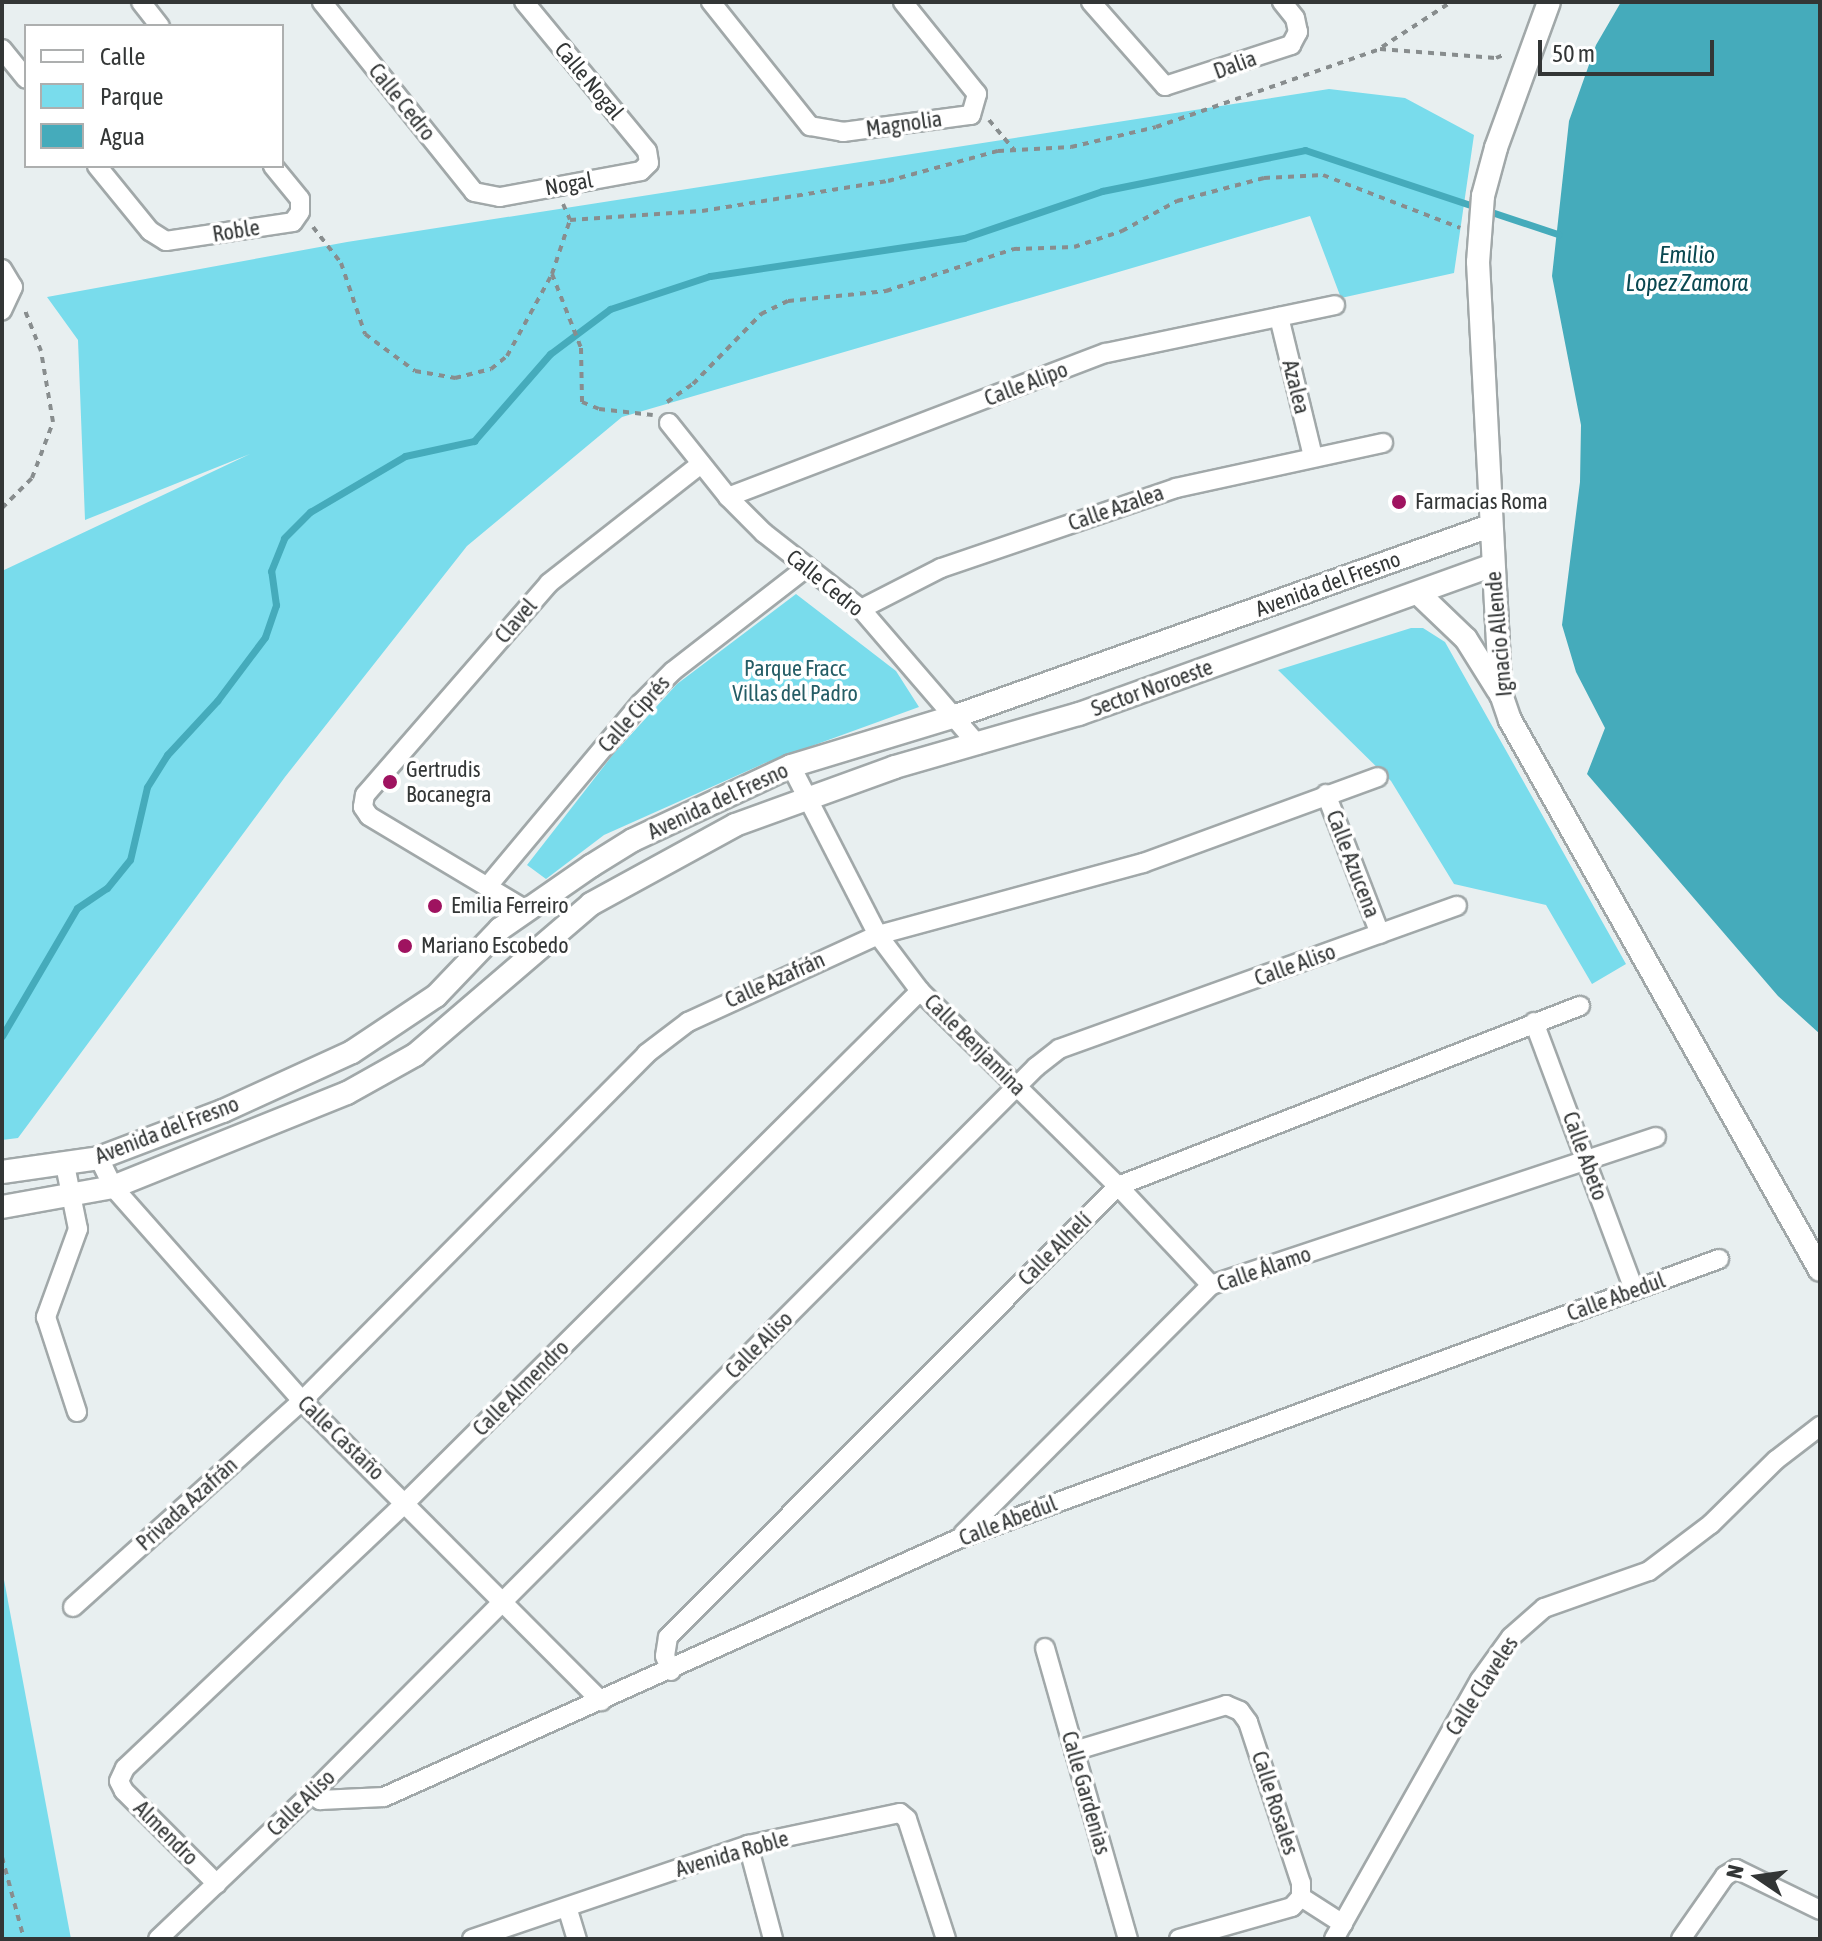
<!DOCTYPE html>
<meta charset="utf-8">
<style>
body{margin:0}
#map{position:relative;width:1822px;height:1941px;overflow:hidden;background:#e8eff0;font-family:"Asap Condensed",sans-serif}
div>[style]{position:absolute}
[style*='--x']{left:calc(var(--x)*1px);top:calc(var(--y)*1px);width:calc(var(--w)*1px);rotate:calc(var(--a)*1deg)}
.green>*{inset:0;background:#79dcec}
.water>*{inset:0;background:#45abbb}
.stream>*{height:7px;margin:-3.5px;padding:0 3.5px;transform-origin:3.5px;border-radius:3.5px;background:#45abbb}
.path>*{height:4px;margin-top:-2px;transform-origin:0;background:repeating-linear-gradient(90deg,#888d8e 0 6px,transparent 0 12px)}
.roads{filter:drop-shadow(2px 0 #a1a8a9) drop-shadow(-2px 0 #a1a8a9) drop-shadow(0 2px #a1a8a9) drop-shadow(0 -2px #a1a8a9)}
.minor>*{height:18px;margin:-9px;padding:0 9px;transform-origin:9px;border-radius:9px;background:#fff}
.tertiary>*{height:22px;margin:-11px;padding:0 11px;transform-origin:11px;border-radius:11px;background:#fff}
.dots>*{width:22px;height:22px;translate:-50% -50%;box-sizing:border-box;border:4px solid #fff;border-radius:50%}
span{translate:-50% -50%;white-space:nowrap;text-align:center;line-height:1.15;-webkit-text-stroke:7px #fff;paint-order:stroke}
.street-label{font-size:22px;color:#333636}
.poi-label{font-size:22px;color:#333636}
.left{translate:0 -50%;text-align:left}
.park-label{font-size:22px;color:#255d66}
.water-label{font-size:24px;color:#0a4851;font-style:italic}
.frame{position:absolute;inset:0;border:4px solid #333636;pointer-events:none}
.legend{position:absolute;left:24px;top:24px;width:260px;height:144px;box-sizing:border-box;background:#fff;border:2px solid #adafaf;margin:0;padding:10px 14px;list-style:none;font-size:24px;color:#333636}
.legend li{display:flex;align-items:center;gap:16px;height:40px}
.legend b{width:40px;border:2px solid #adafaf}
.north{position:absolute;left:1718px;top:1837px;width:80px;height:80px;-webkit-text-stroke:6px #fff;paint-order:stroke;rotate:283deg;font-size:22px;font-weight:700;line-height:32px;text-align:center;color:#333636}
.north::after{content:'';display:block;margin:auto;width:28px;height:36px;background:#333636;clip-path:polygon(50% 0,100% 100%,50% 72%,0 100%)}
.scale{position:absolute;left:1538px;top:40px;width:176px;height:36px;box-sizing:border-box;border:4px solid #333636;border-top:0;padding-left:10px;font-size:24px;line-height:28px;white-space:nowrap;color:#333636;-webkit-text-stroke:6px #fff;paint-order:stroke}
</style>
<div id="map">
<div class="green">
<div style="clip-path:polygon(1329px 89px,1405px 98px,1474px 135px,1454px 273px,1341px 298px,1310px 216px,622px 417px,467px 546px,285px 777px,18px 1138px,2px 1140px,2px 571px,250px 454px,85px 520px,78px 340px,47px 297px,347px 242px)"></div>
<div style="clip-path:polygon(796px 594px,896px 671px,919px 707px,765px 763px,604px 835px,546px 879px,527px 865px,615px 752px,677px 684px)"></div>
<div style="clip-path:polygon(1411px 628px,1423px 628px,1445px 642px,1626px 964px,1592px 984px,1546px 905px,1454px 884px,1391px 781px,1278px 670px)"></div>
<div style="clip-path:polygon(2px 1569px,71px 1939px,2px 1939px)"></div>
</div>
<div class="water">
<div style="clip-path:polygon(1621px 2px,1820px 2px,1820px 1034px,1778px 996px,1587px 774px,1605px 728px,1576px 672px,1562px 625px,1580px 482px,1581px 425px,1552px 276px,1569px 121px,1596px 45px)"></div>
</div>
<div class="stream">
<div style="--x:2;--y:1036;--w:148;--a:-59.6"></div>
<div style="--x:77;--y:908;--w:36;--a:-34"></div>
<div style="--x:107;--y:888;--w:36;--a:-51"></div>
<div style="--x:130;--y:860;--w:75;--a:-76.9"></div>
<div style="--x:147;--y:787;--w:38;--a:-58"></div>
<div style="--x:167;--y:755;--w:74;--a:-47.2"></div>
<div style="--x:217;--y:701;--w:80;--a:-53.1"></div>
<div style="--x:265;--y:637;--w:34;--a:-71"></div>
<div style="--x:276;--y:605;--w:34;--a:-98"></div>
<div style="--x:271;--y:571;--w:35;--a:-68"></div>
<div style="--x:284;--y:538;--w:37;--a:-45"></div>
<div style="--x:310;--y:512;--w:110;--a:-30.5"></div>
<div style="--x:405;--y:456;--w:71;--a:-12.3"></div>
<div style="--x:474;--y:441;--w:116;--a:-48.9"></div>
<div style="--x:550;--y:354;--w:75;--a:-36.9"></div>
<div style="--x:610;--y:309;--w:105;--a:-18.3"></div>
<div style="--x:710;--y:276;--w:257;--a:-8.5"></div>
<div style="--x:964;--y:238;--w:146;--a:-18.8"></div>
<div style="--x:1102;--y:191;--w:207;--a:-11.4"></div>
<div style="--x:1305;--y:150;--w:267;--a:18.4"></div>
</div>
<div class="path">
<div style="--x:1382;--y:47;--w:82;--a:-33.1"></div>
<div style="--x:989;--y:120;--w:38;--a:50"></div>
<div style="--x:563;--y:204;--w:17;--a:66"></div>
<div style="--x:313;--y:227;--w:46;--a:52.1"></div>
<div style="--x:341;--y:263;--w:75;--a:71.3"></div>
<div style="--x:365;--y:334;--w:62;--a:36.5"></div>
<div style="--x:415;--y:371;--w:41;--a:9.9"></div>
<div style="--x:455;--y:378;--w:37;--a:-14"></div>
<div style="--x:491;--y:369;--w:21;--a:-39"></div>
<div style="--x:507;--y:356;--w:94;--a:-61.2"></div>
<div style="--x:552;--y:274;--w:57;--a:-71.6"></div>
<div style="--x:570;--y:220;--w:132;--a:-3.9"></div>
<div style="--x:702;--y:211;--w:188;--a:-9.2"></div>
<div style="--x:888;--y:181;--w:114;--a:-15.3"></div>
<div style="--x:998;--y:151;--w:73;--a:-3.1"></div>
<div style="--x:1071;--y:147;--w:87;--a:-13.2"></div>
<div style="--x:1156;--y:127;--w:237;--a:-19.2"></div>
<div style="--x:1380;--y:49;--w:116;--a:4.4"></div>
<div style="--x:1496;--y:58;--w:11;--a:-22"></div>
<div style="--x:552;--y:274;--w:79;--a:68.6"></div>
<div style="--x:581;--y:348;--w:54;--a:88.9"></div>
<div style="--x:582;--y:402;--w:18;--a:22"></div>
<div style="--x:599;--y:409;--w:54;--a:6.3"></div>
<div style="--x:667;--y:402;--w:32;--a:-35"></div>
<div style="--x:693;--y:384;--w:98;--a:-45.8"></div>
<div style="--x:761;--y:314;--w:30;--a:-26"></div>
<div style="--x:788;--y:301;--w:99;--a:-5.8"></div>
<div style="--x:886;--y:291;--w:135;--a:-18.2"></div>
<div style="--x:1014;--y:249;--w:60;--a:-1.9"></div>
<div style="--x:1074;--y:247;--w:51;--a:-18.4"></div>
<div style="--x:1122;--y:231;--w:63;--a:-28.6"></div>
<div style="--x:1177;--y:201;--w:90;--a:-14.8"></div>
<div style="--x:1264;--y:178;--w:59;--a:-2.9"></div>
<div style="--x:1323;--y:175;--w:147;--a:21.1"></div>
<div style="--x:2;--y:508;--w:42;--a:-45"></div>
<div style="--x:32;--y:478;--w:60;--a:-69.4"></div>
<div style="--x:53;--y:422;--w:72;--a:-99.6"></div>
<div style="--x:41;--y:351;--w:46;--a:-111.6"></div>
<div style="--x:2;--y:1857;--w:85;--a:75"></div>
</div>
<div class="roads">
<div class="minor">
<div style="--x:141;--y:2;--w:31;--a:52"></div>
<div style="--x:322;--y:2;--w:243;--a:51.3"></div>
<div style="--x:474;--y:192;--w:26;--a:11"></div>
<div style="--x:500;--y:197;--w:143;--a:-10.4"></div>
<div style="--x:641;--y:171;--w:11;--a:-45"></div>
<div style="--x:649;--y:163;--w:12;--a:-99"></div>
<div style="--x:647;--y:151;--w:193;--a:-129.5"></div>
<div style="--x:711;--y:2;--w:159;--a:51.4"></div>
<div style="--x:810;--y:126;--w:34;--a:10"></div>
<div style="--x:843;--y:132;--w:129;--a:-7.6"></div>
<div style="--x:971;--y:115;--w:22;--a:-74"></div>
<div style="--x:977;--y:94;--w:118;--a:-128.8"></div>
<div style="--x:1091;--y:2;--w:112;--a:48.6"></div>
<div style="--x:1165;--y:86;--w:133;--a:-18"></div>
<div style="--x:1291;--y:45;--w:15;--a:-62"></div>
<div style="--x:1298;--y:32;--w:14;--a:-102"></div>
<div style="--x:1295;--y:18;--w:21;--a:-129"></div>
<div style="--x:2;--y:49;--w:38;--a:51"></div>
<div style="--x:97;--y:166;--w:84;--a:50.8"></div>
<div style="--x:150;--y:231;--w:19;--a:32"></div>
<div style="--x:166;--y:241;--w:128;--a:-8.5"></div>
<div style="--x:293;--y:222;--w:12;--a:-55"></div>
<div style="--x:300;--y:212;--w:13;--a:-90"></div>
<div style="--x:300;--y:199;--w:43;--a:-129.3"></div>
<div style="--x:2;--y:269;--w:21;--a:59"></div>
<div style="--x:13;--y:287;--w:26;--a:115"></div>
<div style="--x:1279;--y:317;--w:144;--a:76.3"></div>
<div style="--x:669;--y:423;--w:95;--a:51.4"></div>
<div style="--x:728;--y:497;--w:51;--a:45"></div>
<div style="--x:764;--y:533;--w:123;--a:38.1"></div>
<div style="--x:861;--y:609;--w:179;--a:49.3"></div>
<div style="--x:728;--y:497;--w:404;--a:-20.9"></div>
<div style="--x:1106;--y:353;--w:234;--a:-11.8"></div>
<div style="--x:861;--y:609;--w:90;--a:-27.1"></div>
<div style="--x:941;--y:568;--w:248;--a:-18.8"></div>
<div style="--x:1176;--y:488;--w:212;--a:-12.3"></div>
<div style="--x:791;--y:766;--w:190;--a:62.8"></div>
<div style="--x:878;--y:935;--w:70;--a:53.1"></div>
<div style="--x:920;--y:991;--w:278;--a:44.6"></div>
<div style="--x:1118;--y:1186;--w:136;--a:46.8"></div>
<div style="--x:1326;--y:794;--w:150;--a:68.9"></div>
<div style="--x:487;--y:887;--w:240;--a:-50.1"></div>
<div style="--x:641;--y:703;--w:45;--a:-45"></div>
<div style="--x:673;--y:671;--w:168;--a:-37.8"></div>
<div style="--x:526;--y:910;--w:183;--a:-149.1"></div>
<div style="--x:369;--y:816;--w:11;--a:-124"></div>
<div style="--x:363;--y:807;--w:12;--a:-81"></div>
<div style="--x:365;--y:795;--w:281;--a:-49"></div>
<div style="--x:549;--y:583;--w:193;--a:-38.1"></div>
<div style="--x:1534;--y:1022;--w:286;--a:69.5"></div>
<div style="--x:99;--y:1158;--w:32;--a:64"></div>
<div style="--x:113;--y:1187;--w:286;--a:48.5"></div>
<div style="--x:302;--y:1401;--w:424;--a:45.1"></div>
<div style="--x:65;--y:1165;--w:65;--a:78.5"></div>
<div style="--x:78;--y:1229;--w:94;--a:110"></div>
<div style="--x:46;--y:1317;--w:100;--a:71.9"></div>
<div style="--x:963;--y:1534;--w:351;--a:-45.1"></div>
<div style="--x:1211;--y:1285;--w:469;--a:-18.4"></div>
<div style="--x:73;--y:1607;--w:308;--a:-42"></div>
<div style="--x:302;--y:1401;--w:489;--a:-45.2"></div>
<div style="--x:646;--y:1054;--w:53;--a:-37.3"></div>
<div style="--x:688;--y:1022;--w:209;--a:-24.6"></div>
<div style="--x:878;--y:935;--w:275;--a:-15.2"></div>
<div style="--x:1143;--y:863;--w:250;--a:-20.1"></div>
<div style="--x:1045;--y:1648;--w:303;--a:74.1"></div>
<div style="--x:671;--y:1671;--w:16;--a:-112"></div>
<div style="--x:665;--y:1656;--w:19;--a:-81"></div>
<div style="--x:668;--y:1637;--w:637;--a:-45.06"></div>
<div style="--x:1118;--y:1186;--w:496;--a:-21.3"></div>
<div style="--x:1074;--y:1751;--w:159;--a:-16.8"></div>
<div style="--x:1226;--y:1705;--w:15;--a:23"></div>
<div style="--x:1240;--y:1711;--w:14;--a:54"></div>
<div style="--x:1248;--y:1722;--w:169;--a:71.8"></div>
<div style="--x:1301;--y:1883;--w:14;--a:90"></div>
<div style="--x:311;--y:1794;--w:11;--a:34"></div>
<div style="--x:320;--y:1800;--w:64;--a:-2.7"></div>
<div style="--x:384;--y:1797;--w:629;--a:-24.2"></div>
<div style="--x:958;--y:1539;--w:811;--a:-20.2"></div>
<div style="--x:748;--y:1845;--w:97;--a:75.1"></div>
<div style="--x:217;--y:1884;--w:132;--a:-135"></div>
<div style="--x:124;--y:1791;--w:11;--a:-117"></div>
<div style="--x:119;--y:1781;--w:14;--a:-65"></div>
<div style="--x:125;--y:1768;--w:387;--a:-43.4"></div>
<div style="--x:406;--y:1502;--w:725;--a:-44.83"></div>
<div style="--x:1301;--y:1897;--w:50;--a:32.7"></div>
<div style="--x:567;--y:1907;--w:34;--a:73"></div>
<div style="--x:158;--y:1939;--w:211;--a:-43.5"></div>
<div style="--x:311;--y:1794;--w:1027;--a:-45.08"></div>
<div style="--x:1036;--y:1067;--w:29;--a:-38"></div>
<div style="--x:1059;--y:1049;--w:423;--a:-19.8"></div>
<div style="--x:472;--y:1939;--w:292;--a:-18.8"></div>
<div style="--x:748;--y:1845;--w:155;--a:-11.9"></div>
<div style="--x:900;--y:1813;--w:9;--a:41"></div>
<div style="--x:907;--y:1819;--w:126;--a:72"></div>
<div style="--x:1179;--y:1939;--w:117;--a:-15.8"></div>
<div style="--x:1292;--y:1907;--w:13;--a:-48"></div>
<div style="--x:1334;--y:1939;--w:297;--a:-60.6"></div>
<div style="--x:1480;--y:1680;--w:53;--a:-54.2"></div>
<div style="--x:1511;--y:1637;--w:44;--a:-41.3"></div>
<div style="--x:1544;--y:1608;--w:111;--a:-19.4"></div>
<div style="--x:1649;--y:1571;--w:78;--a:-37.2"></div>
<div style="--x:1711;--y:1524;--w:91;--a:-44.6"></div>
<div style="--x:1776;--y:1460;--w:56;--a:-37.7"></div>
<div style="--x:1681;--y:1939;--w:77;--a:-55.1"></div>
<div style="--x:1725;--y:1876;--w:13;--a:-32"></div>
<div style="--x:1736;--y:1869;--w:93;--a:26"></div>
</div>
<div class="tertiary">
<div style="--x:1549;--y:2;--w:155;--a:110"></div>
<div style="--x:1496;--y:148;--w:50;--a:105.2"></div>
<div style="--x:1483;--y:196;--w:66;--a:94.3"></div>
<div style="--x:1478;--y:262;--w:433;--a:87"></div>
<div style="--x:1501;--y:694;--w:28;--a:71"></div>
<div style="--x:1510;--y:720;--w:631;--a:60.59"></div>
<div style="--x:1418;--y:593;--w:66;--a:43.8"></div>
<div style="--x:1466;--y:639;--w:60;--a:57.9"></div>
<div style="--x:2;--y:1172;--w:98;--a:-8.2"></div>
<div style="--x:99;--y:1158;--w:133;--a:-20.8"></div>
<div style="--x:223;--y:1111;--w:142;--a:-24.6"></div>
<div style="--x:352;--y:1052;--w:101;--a:-33.7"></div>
<div style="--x:436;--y:996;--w:93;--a:-46.3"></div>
<div style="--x:500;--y:929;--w:111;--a:-34.7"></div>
<div style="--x:591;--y:866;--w:49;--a:-31.8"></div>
<div style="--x:633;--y:840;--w:174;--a:-25.1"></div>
<div style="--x:791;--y:766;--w:172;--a:-16.9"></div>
<div style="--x:956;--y:716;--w:567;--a:-19.59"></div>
<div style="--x:2;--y:1207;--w:113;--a:-10.2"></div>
<div style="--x:113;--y:1187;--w:252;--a:-21.9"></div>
<div style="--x:347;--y:1093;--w:78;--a:-29.2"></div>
<div style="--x:415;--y:1055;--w:232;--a:-40.6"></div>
<div style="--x:591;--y:904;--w:164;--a:-28.7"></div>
<div style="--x:735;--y:825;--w:170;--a:-19.9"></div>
<div style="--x:895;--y:767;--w:191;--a:-16.1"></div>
<div style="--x:1079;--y:714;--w:439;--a:-19.8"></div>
</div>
</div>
<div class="dots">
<div style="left:1399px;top:502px;background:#9f1360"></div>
<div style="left:390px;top:782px;background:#9f1360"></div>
<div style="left:435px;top:906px;background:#9f1360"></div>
<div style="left:405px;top:946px;background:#9f1360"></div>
</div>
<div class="street-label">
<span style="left:1235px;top:65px;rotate:-20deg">Dalia</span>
<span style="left:589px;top:81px;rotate:50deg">Calle Nogal</span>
<span style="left:402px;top:102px;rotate:51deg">Calle Cedro</span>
<span style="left:904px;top:124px;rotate:-8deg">Magnolia</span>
<span style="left:569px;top:184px;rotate:-10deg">Nogal</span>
<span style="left:236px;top:231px;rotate:-9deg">Roble</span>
<span style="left:1026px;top:384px;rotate:-21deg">Calle Alipo</span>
<span style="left:1296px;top:387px;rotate:76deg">Azalea</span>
<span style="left:1116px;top:508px;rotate:-19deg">Calle Azalea</span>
<span style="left:825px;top:583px;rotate:39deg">Calle Cedro</span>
<span style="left:1328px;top:584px;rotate:-20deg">Avenida del Fresno</span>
<span style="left:516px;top:621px;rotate:-49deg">Clavel</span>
<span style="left:1499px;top:634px;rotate:-95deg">Ignacio Allende</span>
<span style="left:1152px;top:688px;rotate:-20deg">Sector Noroeste</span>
<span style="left:634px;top:714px;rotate:-48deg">Calle Ciprés</span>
<span style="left:718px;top:801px;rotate:-25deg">Avenida del Fresno</span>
<span style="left:1353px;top:864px;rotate:69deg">Calle Azucena</span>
<span style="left:1295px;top:965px;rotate:-20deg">Calle Aliso</span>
<span style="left:775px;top:980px;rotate:-24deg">Calle Azafrán</span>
<span style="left:975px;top:1045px;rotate:45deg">Calle Benjamina</span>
<span style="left:167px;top:1130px;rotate:-21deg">Avenida del Fresno</span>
<span style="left:1585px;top:1156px;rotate:70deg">Calle Abeto</span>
<span style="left:1055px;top:1249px;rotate:-45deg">Calle Alhelí</span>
<span style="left:1264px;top:1269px;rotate:-19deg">Calle Álamo</span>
<span style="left:1616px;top:1297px;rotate:-20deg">Calle Abedul</span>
<span style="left:759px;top:1345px;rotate:-45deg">Calle Aliso</span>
<span style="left:521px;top:1388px;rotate:-45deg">Calle Almendro</span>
<span style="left:341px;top:1438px;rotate:44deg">Calle Castaño</span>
<span style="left:187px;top:1504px;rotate:-42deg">Privada Azafrán</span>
<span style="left:1008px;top:1521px;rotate:-21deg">Calle Abedul</span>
<span style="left:1482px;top:1686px;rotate:-57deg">Calle Claveles</span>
<span style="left:1086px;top:1793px;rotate:74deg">Calle Gardenias</span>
<span style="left:301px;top:1803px;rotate:-44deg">Calle Aliso</span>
<span style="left:1275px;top:1803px;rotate:72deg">Calle Rosales</span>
<span style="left:166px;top:1833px;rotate:45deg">Almendro</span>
<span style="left:732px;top:1854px;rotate:-16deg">Avenida Roble</span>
</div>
<div class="poi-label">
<span class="left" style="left:1415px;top:502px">Farmacias Roma</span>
<span class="left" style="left:406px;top:782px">Gertrudis<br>Bocanegra</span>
<span class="left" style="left:451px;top:906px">Emilia Ferreiro</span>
<span class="left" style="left:421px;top:946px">Mariano Escobedo</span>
</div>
<div class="park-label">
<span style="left:795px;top:681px">Parque Fracc<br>Villas del Padro</span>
</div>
<div class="water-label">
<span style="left:1687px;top:269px">Emilio<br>Lopez Zamora</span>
</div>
<div class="frame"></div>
<ul class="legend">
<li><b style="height:10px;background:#fff"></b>Calle</li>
<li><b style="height:22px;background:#79dcec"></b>Parque</li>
<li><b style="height:22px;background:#45abbb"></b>Agua</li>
</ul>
<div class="north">N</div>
<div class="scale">50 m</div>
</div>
